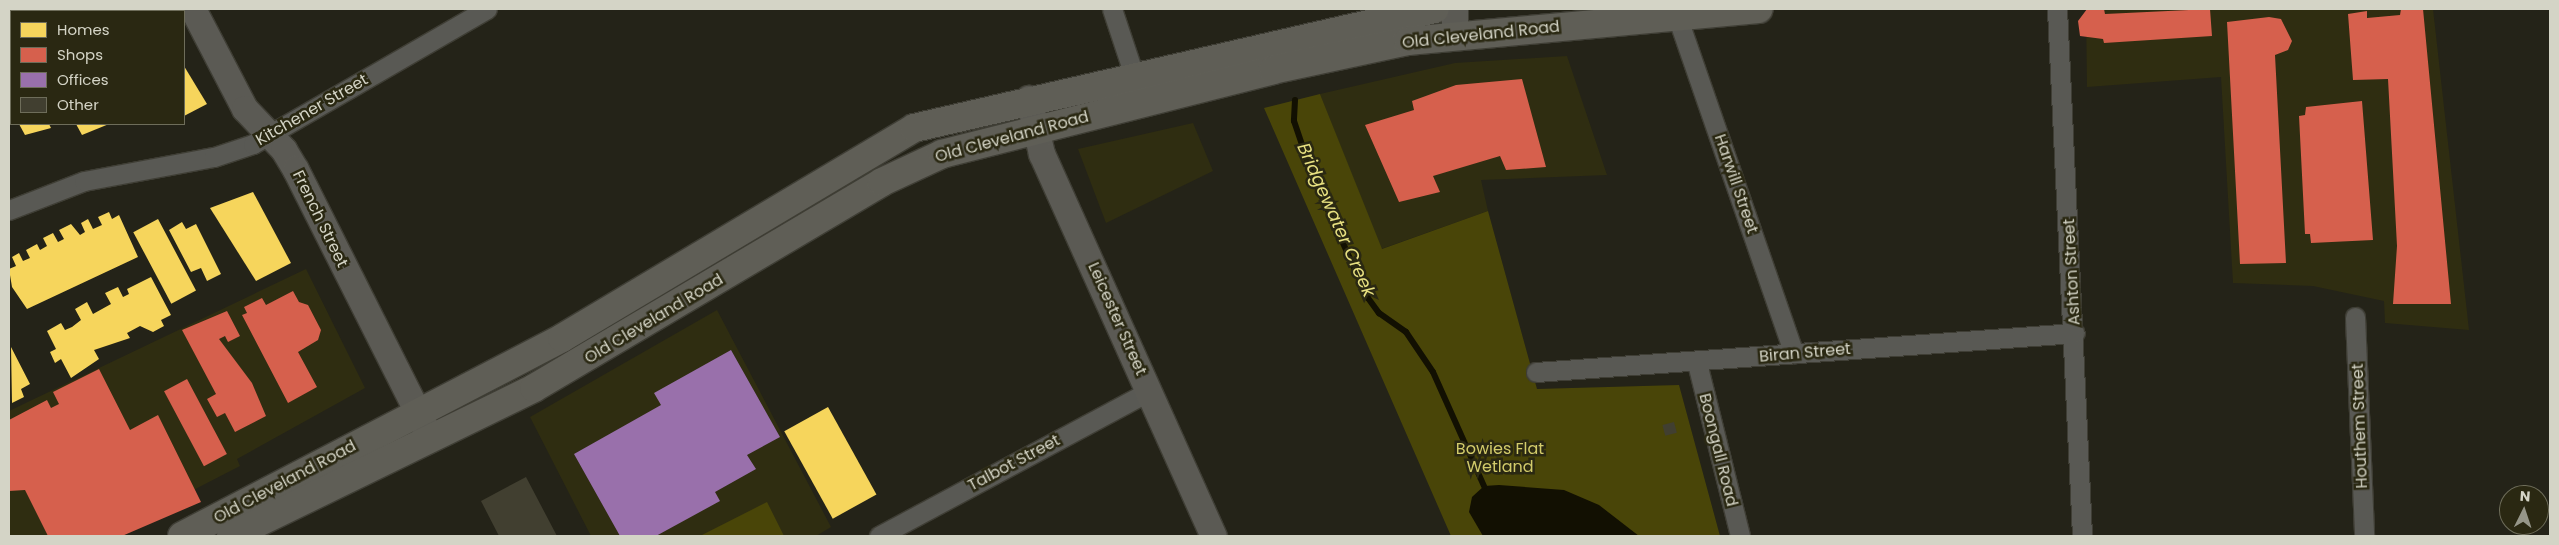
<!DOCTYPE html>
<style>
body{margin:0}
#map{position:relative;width:2559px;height:545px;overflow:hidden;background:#242318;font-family:Poppins,sans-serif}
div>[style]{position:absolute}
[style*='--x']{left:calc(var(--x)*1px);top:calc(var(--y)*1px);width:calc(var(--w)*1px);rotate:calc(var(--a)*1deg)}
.built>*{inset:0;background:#2f2d11}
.green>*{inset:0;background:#494508}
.water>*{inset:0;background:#121002}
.homes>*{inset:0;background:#f6d55c;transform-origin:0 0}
.shops>*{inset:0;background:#d6604d;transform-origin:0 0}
.offices>*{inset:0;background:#9970ab}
.stream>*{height:6px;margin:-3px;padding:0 3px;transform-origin:3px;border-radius:3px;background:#121002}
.building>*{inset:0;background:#413f30;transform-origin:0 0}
.roads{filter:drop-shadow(1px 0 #3f3e35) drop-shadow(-1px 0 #3f3e35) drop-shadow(0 1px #3f3e35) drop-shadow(0 -1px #3f3e35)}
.street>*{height:19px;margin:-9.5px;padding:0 9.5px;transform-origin:9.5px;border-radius:9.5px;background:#595954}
.secondary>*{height:26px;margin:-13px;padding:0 13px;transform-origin:13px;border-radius:13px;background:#5b5a54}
.highway>*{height:28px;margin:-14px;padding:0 14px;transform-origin:14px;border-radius:14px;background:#5f5e56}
span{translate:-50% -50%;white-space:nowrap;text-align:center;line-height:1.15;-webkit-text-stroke:5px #2a2812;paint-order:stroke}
.street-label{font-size:16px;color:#d4d4c6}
.park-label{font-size:16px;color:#d2cb6a}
.water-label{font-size:18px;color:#e7e080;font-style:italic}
.frame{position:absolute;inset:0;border:10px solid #d4d4c6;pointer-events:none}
.legend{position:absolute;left:10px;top:10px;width:175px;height:115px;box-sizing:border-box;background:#2a2812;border:1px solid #6e6d5a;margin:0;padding:6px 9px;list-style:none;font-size:15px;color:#d4d4c6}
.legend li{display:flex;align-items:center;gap:10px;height:25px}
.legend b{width:25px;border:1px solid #6e6d5a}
.north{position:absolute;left:2499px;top:485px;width:50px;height:50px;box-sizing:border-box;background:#2a2812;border:1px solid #6e6d5a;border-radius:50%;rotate:4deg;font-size:14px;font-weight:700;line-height:20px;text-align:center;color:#d4d4c6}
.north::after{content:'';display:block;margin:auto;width:18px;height:22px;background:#969689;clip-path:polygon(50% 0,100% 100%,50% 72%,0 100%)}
</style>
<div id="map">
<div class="built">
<div style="clip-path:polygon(2086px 9px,2433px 9px,2469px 330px,2385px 323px,2384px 301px,2313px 286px,2233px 283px,2221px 77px,2087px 87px)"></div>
<div style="clip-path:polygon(1567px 56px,1607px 175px,1481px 180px,1488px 211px,1381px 249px,1320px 94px,1455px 63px)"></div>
<div style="clip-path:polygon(1193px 123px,1213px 171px,1106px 223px,1078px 149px)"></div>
<div style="clip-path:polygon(306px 269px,365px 388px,237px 459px,240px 466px,104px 536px,9px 536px,9px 411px)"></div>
<div style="clip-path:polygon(717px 310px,831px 527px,816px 536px,591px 536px,530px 417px)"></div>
</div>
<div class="green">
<div style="clip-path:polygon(1320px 94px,1382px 249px,1488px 211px,1537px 389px,1679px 385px,1720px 536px,1451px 536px,1264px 108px)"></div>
<div style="clip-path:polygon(767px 502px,784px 536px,700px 536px)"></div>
</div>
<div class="water">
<div style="clip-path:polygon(1499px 485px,1564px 490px,1599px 505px,1639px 536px,1483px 536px,1469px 512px,1472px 497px,1484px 486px)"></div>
</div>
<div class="homes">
<div style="clip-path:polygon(43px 9px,75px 9px,70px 11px)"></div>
<div style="left:9px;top:47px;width:2px;height:56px;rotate:27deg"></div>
<div style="clip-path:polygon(184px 66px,207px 104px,184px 116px)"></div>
<div style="clip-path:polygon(19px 124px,49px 124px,51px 128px,25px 135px)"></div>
<div style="clip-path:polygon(76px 124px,109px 124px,82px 135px)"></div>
<div style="clip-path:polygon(253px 192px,291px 263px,256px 281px,210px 208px)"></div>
<div style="clip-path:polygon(109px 212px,112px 219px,119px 215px,138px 257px,27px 309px,12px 287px,9px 269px,16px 266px,12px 257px,19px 253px,23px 261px,30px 258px,26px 250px,37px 244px,40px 250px,47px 246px,43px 238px,53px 233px,58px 242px,64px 239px,59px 230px,71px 224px,80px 235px,85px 232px,81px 223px,88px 219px,93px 229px,102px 225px,98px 217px)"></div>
<div style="left:158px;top:219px;width:81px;height:28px;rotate:62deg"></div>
<div style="clip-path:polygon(182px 222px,186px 229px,196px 224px,221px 274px,207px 281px,201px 268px,191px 272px,169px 230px)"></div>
<div style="clip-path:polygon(151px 277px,171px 315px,161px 320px,164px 326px,153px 332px,140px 326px,127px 333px,130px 338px,94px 350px,99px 359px,71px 378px,61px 359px,55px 363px,50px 352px,56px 349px,47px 331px,61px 323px,65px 330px,72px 327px,81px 320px,75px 309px,87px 302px,93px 314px,111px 304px,105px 293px,118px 287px,123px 297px,129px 294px,127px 289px)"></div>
<div style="clip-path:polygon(11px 347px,30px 384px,21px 389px,24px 397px,12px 403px)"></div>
<div style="left:828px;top:407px;width:100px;height:50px;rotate:61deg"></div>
</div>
<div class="shops">
<div style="clip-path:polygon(2087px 9px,2104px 9px,2105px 14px,2210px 9px,2212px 36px,2104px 43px,2103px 39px,2080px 36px,2078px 21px)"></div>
<div style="clip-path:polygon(2401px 9px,2423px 9px,2451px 304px,2393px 304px,2397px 246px,2388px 79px,2353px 80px,2348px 14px,2367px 11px,2367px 18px,2400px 15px)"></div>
<div style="clip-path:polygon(2269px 17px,2281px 19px,2292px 41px,2288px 50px,2275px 55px,2286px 263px,2240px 264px,2227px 22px)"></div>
<div style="clip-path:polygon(1522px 79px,1546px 167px,1506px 170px,1500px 156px,1433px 176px,1440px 192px,1399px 202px,1365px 125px,1414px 110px,1412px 101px,1456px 85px)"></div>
<div style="clip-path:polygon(2362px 101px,2373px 240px,2311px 243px,2310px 234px,2305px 234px,2299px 116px,2305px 115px,2306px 107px)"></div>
<div style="clip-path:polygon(293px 291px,299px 302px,308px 305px,321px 330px,318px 340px,298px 352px,317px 387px,288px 403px,242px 315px,247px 313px,244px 307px,262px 298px,266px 305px)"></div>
<div style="clip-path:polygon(227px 311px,240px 336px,228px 342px,225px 336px,219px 339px,252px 383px,266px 416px,235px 432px,225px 413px,217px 417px,207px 399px,216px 394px,182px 330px)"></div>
<div style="clip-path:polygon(99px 369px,130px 430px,158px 415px,201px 502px,122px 536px,48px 536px,25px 490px,9px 491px,9px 420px,47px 400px,51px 408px,59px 404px,53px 392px)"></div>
<div style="left:187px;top:379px;width:85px;height:26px;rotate:62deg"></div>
</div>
<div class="offices">
<div style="clip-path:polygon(731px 350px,780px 437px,747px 455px,756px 469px,715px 492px,720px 501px,656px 536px,620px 536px,574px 454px,661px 405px,654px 393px)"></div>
</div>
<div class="stream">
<div style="--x:1295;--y:100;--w:21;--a:93"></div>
<div style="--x:1294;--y:121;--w:59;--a:71.3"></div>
<div style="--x:1313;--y:177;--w:133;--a:65.6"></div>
<div style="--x:1368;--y:298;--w:19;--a:54"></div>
<div style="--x:1379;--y:313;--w:33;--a:35"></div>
<div style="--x:1406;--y:332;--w:48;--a:56"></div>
<div style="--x:1433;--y:372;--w:125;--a:65.9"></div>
</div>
<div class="building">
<div style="left:1674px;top:422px;width:11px;height:12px;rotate:75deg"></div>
<div style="clip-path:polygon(526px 477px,557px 536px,499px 536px,481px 501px)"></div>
</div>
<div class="roads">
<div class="street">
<div style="--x:1112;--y:9;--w:70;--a:71.6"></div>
<div style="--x:2057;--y:9;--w:528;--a:87.28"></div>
<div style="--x:1677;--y:16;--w:357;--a:70.9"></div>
<div style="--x:9;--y:210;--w:80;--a:-21.1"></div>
<div style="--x:84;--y:181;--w:132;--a:-10.5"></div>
<div style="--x:214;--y:157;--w:41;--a:-18.4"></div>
<div style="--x:253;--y:144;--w:270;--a:-30"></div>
<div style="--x:2355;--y:317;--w:219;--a:87.6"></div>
<div style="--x:1697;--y:363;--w:178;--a:76"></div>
<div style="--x:1536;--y:372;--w:540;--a:-4.14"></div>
<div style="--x:879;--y:536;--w:306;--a:-28.2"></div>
</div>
<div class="secondary">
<div style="--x:193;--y:9;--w:113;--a:62.5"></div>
<div style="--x:245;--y:109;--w:57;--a:46.4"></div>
<div style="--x:284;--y:150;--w:23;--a:59"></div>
<div style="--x:296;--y:170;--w:294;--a:63.3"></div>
<div style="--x:1455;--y:34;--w:25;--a:-90"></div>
<div style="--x:1029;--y:99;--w:57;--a:76.7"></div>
<div style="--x:1042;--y:154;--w:419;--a:65.8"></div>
</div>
<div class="highway">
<div style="--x:182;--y:536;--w:428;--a:-27.5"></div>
<div style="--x:562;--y:338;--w:410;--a:-30.8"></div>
<div style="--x:914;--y:128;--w:534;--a:-12.87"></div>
<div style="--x:231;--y:536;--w:337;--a:-26"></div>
<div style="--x:534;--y:388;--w:404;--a:-30.6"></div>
<div style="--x:882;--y:182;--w:66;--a:-25"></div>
<div style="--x:942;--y:154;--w:341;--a:-14.2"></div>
<div style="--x:1273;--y:70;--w:138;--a:-12.1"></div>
<div style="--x:1408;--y:41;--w:352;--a:-5.2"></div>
</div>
</div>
<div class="street-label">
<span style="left:1481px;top:35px;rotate:-6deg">Old Cleveland Road</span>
<span style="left:312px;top:110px;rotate:-30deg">Kitchener Street</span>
<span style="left:1012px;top:137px;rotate:-15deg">Old Cleveland Road</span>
<span style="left:1736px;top:184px;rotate:71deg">Harwill Street</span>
<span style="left:320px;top:219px;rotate:64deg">French Street</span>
<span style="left:2072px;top:272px;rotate:-93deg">Ashton Street</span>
<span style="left:654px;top:319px;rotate:-31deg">Old Cleveland Road</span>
<span style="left:1117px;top:319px;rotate:66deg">Leicester Street</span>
<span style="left:1805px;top:353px;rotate:-5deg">Biran Street</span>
<span style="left:2360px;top:426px;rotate:-92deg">Houthem Street</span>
<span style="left:1718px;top:450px;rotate:76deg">Boongall Road</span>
<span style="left:1014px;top:463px;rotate:-28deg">Talbot Street</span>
<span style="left:285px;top:482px;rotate:-28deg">Old Cleveland Road</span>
</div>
<div class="park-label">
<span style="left:1500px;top:458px">Bowies Flat<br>Wetland</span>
</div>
<div class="water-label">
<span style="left:1336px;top:220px;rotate:66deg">Bridgewater Creek</span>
</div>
<div class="frame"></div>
<ul class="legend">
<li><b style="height:14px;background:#f6d55c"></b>Homes</li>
<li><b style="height:14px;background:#d6604d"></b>Shops</li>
<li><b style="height:14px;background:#9970ab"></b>Offices</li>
<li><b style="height:14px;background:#413f30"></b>Other</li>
</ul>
<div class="north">N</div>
</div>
